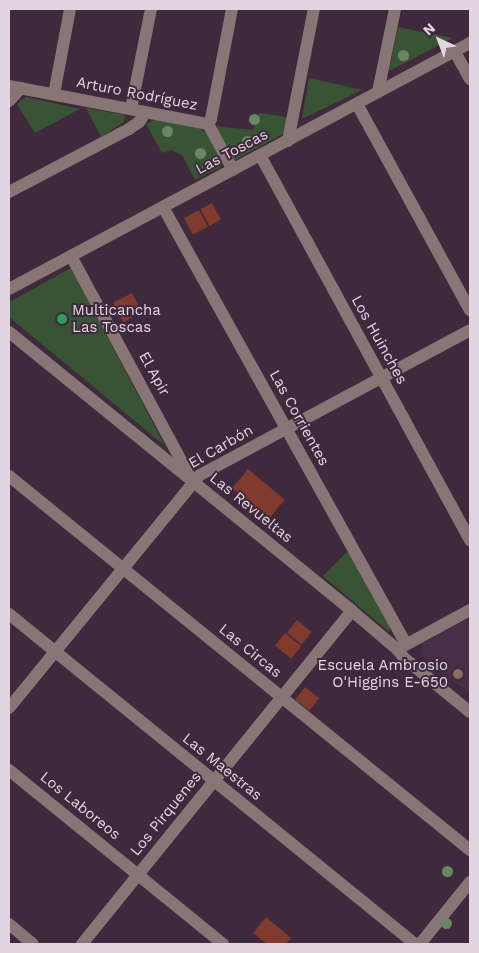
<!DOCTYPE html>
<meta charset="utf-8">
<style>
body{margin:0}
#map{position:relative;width:479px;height:953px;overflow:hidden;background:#3e293d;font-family:"Work Sans",sans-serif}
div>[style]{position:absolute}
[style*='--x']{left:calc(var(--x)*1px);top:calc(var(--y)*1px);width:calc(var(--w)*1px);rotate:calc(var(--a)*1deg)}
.built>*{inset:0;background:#492e48}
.green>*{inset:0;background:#395434}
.building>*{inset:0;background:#803a2e;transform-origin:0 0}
.minor>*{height:12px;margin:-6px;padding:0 6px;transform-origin:6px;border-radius:6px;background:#877675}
.trees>*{width:11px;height:11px;margin:-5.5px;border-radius:50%;background:#6a8764}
.dots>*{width:14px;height:14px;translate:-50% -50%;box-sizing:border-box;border:2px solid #3e293d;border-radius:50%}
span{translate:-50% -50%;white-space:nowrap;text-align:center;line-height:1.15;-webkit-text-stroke:4px #3e293d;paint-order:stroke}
.street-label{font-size:15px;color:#e2d4e1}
.poi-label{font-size:15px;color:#e2d4e1}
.left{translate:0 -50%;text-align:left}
.right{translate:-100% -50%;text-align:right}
.frame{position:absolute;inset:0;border:10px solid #e2d4e1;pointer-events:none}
.north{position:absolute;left:414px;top:15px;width:50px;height:50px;-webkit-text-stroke:4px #3e293d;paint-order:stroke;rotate:317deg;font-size:14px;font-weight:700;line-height:20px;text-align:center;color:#e2d4e1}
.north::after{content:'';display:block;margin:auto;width:18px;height:22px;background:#e2d4e1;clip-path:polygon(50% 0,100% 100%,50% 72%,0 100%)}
</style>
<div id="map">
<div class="built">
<div style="clip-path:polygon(470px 618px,470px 694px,421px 655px,423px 643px)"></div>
</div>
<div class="green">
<div style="clip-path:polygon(398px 27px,453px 38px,389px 71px)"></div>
<div style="clip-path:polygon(309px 78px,362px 90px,302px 119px)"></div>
<div style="clip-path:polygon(26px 97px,80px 109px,35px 133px,17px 104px)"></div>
<div style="clip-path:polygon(86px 108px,125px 115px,124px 122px,101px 137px)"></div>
<div style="clip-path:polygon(259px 113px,288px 117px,283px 134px,233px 161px,214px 126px,253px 130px)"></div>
<div style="clip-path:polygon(157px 119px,198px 128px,207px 133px,223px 160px,221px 167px,195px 180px,182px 155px,171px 150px,162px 153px,146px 124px)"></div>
<div style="clip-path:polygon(71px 268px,165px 446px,9px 317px,9px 304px,11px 301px)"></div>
<div style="clip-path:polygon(348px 551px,391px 625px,389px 632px,323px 576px)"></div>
</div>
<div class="building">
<div style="left:212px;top:203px;width:19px;height:13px;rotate:62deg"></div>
<div style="left:199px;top:210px;width:19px;height:17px;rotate:62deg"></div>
<div style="left:132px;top:293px;width:22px;height:21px;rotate:63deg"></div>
<div style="left:248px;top:469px;width:48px;height:25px;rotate:40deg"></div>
<div style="left:297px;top:620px;width:19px;height:16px;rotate:39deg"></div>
<div style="left:285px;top:633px;width:21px;height:16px;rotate:39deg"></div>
<div style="left:305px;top:687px;width:18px;height:16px;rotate:38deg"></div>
<div style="clip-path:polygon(266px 917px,291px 938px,286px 944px,267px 944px,253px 933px)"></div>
</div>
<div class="minor">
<div style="--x:455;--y:52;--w:31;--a:61"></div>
<div style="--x:9;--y:86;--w:203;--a:10.8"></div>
<div style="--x:378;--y:92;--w:85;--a:-78.4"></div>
<div style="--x:54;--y:94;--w:86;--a:-79.3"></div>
<div style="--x:9;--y:101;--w:18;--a:-47"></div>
<div style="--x:357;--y:104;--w:235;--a:61.3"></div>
<div style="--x:131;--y:109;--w:102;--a:-78.7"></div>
<div style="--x:208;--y:124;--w:6;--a:-59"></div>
<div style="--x:211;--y:119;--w:112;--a:-79.2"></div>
<div style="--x:208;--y:124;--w:52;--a:61.5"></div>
<div style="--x:288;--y:141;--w:135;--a:-78.9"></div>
<div style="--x:260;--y:155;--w:439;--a:61.4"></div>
<div style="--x:9;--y:192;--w:136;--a:-27.7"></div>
<div style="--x:129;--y:129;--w:12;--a:-35"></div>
<div style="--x:139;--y:122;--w:12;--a:-55"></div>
<div style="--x:163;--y:207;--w:500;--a:60.92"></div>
<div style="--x:71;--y:256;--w:251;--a:61.7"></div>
<div style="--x:9;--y:289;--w:523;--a:-28.09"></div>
<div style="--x:9;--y:332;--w:442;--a:39.1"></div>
<div style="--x:352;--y:611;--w:59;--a:40.2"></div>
<div style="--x:397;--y:649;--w:11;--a:52"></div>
<div style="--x:404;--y:658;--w:85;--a:39.3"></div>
<div style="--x:9;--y:476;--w:594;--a:39.05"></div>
<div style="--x:9;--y:614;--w:523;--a:39.1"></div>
<div style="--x:400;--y:648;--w:80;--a:-28.5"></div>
<div style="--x:9;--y:708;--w:301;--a:-50.7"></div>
<div style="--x:200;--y:475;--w:306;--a:-28.2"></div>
<div style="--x:9;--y:770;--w:276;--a:39.1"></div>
<div style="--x:9;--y:924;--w:31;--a:40"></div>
<div style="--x:82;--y:944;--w:429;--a:-51"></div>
<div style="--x:420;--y:944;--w:80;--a:-51.1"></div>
</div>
<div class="trees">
<div style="left:403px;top:55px"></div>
<div style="left:254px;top:119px"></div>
<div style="left:167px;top:131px"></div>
<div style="left:247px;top:141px"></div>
<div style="left:200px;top:153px"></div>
<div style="left:447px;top:871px"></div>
<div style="left:446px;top:923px"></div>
</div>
<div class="dots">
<div style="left:62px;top:319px;background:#2e9e5b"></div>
<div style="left:458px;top:674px;background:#8d6e63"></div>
</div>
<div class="street-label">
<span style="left:137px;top:94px;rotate:11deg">Arturo Rodríguez</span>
<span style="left:232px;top:152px;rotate:-28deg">Las Toscas</span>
<span style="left:379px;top:340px;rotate:61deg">Los Huinches</span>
<span style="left:154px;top:374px;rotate:61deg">El Apir</span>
<span style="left:299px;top:418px;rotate:61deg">Las Corrientes</span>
<span style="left:221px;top:447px;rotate:-30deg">El Carbón</span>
<span style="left:251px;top:508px;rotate:39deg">Las Revueltas</span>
<span style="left:250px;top:651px;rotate:39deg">Las Circas</span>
<span style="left:222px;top:767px;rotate:39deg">Las Maestras</span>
<span style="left:80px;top:806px;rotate:39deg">Los Laboreos</span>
<span style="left:166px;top:814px;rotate:-51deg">Los Pirquenes</span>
</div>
<div class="poi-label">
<span class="left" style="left:72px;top:319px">Multicancha<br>Las Toscas</span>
<span class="right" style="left:448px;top:674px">Escuela Ambrosio<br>O'Higgins E-650</span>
</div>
<div class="frame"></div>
<div class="north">N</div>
</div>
